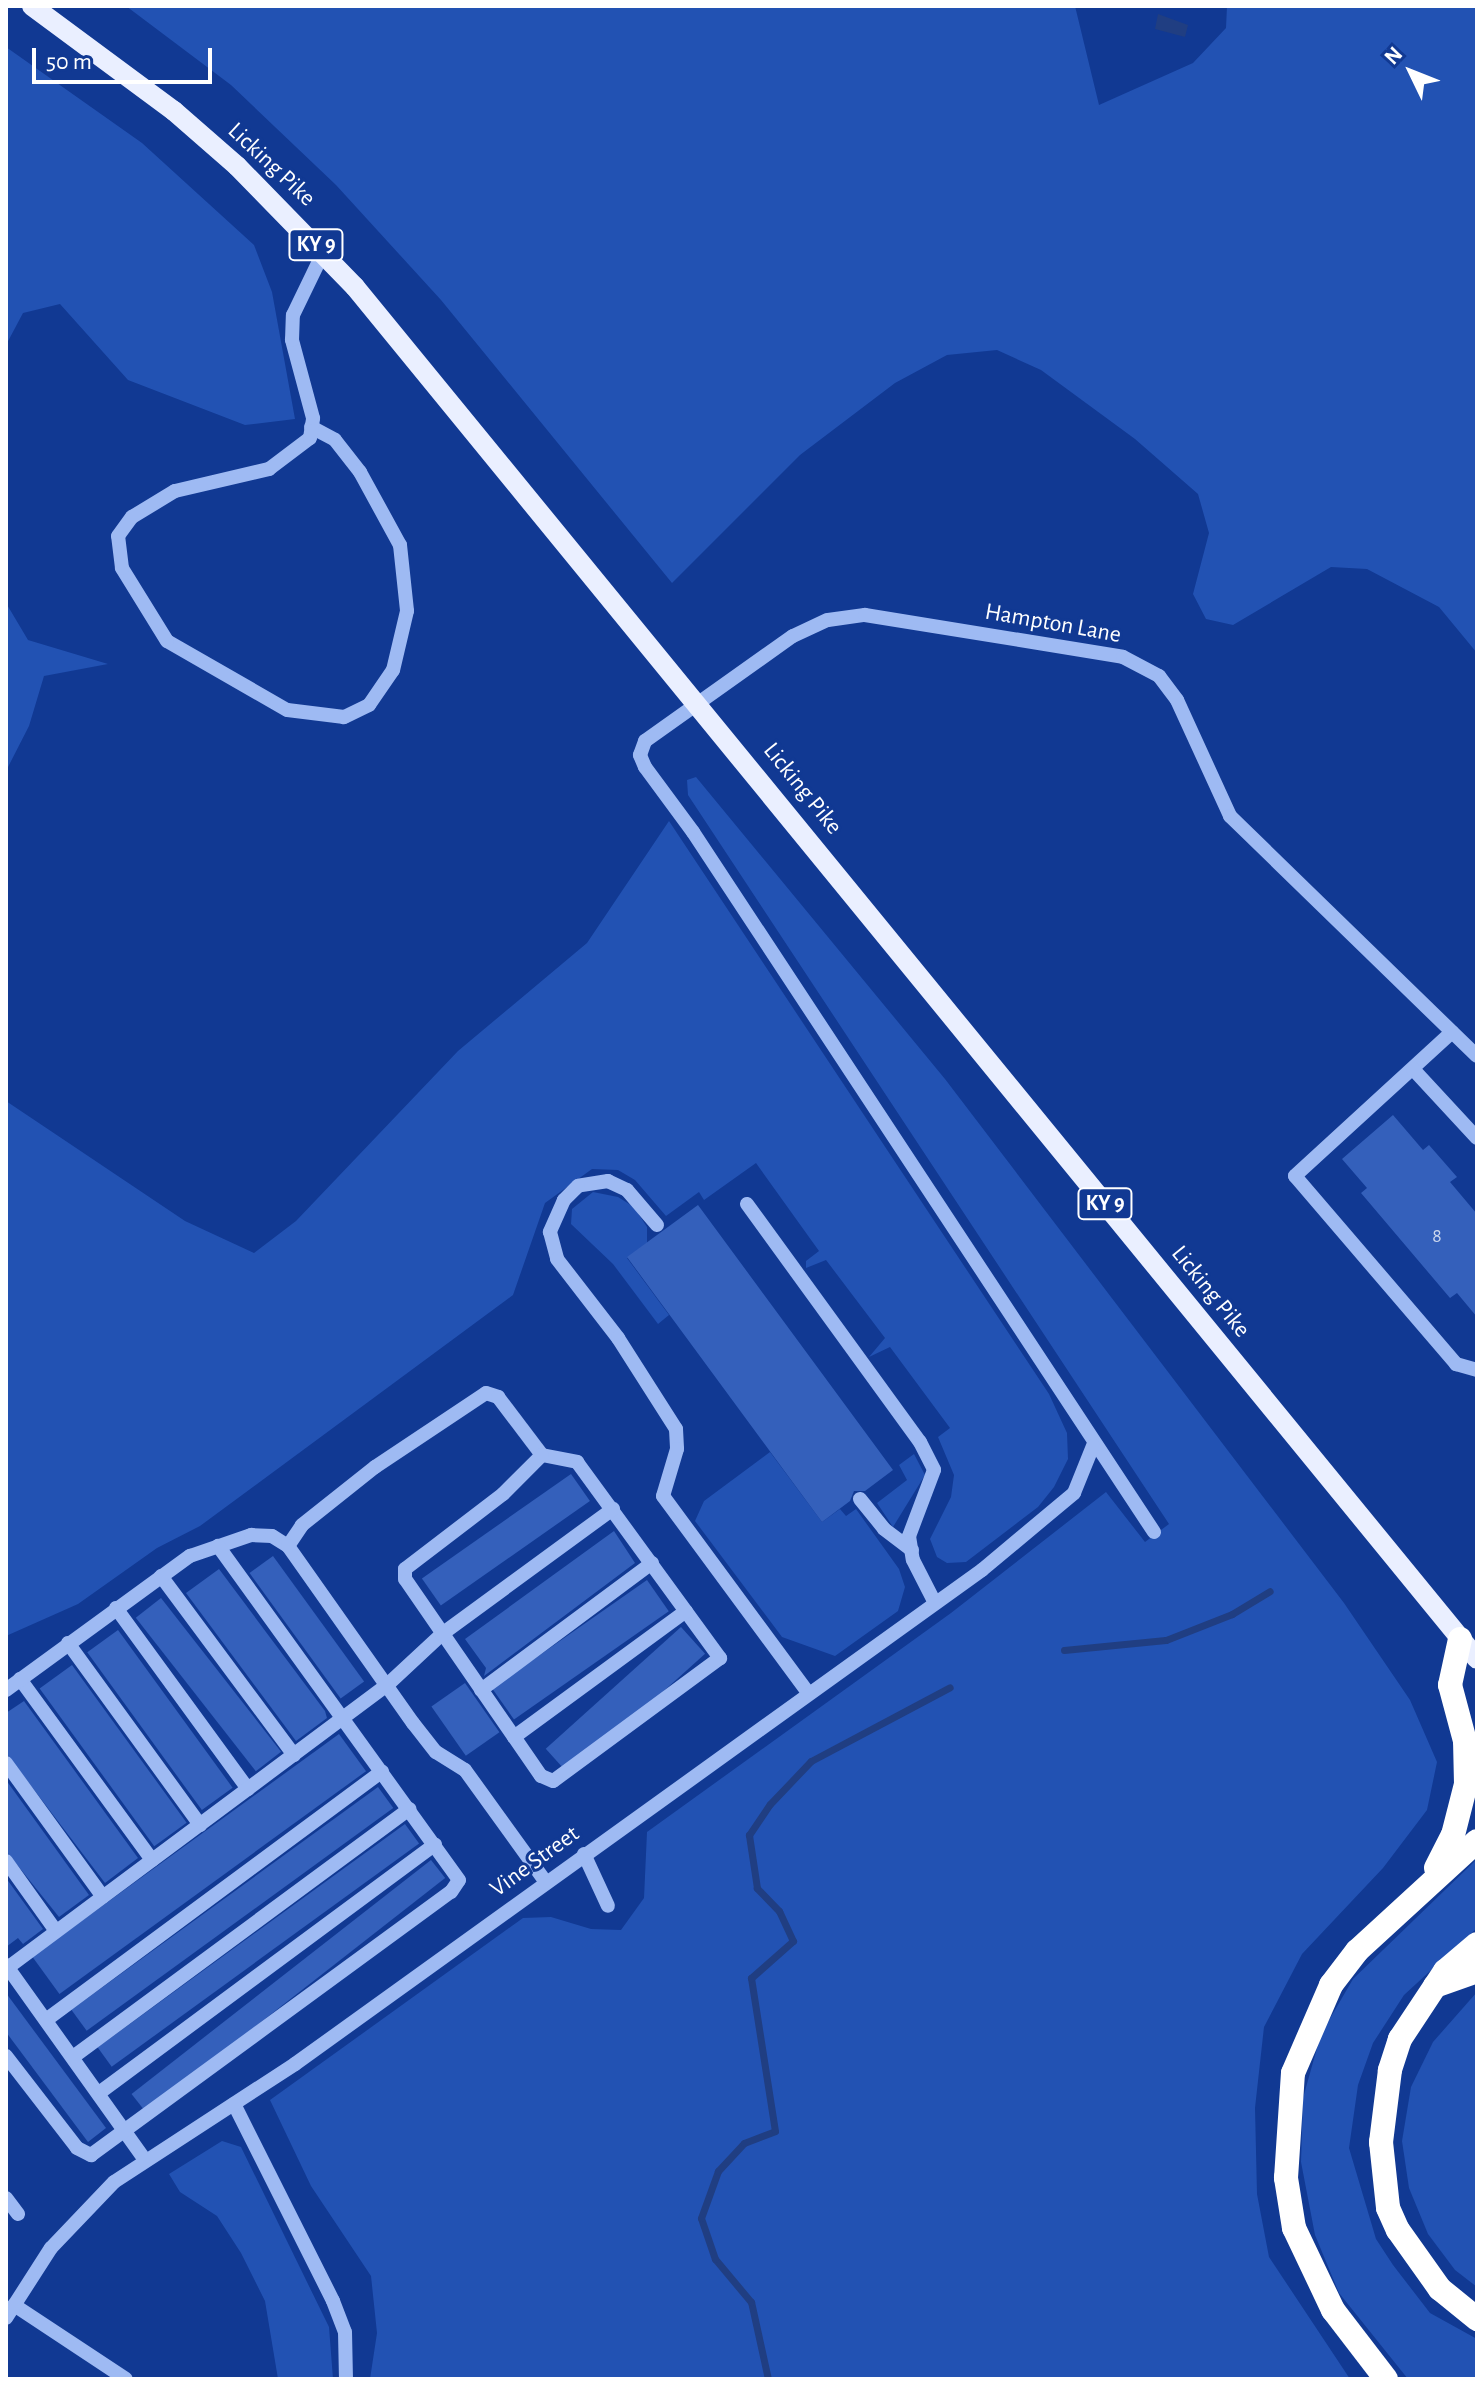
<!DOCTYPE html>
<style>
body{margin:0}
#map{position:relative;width:1483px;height:2385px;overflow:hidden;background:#113993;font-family:"Alegreya Sans",sans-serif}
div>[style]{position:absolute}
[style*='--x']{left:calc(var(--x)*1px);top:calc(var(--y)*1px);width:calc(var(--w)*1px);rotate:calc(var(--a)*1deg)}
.green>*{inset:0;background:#2252b3}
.water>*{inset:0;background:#203e82}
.stream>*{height:7px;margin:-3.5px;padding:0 3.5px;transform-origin:3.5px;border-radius:3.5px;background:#203e82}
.building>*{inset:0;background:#3460bb;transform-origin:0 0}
.minor>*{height:14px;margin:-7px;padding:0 7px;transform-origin:7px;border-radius:7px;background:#9ebaf3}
.major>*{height:20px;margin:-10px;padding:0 10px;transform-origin:10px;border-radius:10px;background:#eaefff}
.highway>*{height:24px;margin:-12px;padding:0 12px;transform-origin:12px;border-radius:12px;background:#fff}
span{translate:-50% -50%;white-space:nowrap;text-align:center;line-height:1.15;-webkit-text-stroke:6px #113993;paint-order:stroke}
.number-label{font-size:20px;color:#ccd7ee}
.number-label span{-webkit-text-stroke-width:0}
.shield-label span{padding:2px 6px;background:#113993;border:2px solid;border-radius:6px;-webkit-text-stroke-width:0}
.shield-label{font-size:22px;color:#fff;font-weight:700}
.street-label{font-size:24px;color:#fff}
.frame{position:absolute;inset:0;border:8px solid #fff;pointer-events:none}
.north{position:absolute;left:1371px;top:32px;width:80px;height:80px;-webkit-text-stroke:6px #113993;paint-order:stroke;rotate:313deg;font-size:22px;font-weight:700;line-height:32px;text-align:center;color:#fff}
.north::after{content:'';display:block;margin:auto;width:28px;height:36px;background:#fff;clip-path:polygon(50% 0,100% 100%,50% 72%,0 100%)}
.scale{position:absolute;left:32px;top:48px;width:180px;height:36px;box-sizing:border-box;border:4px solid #fff;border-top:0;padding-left:10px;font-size:24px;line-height:28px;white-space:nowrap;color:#fff;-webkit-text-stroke:6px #113993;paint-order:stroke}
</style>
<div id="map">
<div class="green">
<div style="clip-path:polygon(126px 6px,1075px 6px,1099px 105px,1193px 63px,1226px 28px,1227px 6px,1477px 6px,1477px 653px,1439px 607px,1367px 569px,1331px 567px,1233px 625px,1206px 619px,1193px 594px,1209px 533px,1198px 494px,1135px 439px,1041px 370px,997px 350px,947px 355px,895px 383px,800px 455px,672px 583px,441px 300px,336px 185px,231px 85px)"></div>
<div style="clip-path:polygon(6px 47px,142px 143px,254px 245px,272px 292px,295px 419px,245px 425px,128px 380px,60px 304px,23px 313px,6px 345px)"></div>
<div style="clip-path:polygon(6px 603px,28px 640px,108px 664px,44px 676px,29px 726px,6px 771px)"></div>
<div style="clip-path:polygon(696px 777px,945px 1079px,1344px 1603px,1410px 1700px,1437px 1762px,1427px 1810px,1383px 1868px,1302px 1954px,1264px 2027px,1255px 2108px,1257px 2194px,1269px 2257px,1350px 2379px,370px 2379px,377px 2333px,371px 2276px,311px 2186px,270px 2100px,523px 1918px,551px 1917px,591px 1929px,621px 1930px,644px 1898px,647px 1832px,951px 1613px,1106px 1492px,1145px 1542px,1169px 1524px,688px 795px,687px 780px)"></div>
<div style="clip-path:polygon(669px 821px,1049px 1394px,1067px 1433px,1068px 1459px,1054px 1487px,1038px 1507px,966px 1562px,947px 1563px,937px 1557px,930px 1539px,951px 1497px,954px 1475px,938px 1437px,950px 1428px,890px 1347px,869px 1357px,885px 1338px,826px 1260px,806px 1268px,806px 1261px,819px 1251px,756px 1163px,704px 1200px,699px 1192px,666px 1216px,635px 1180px,618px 1170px,592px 1169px,545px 1203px,513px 1295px,200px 1526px,157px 1548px,78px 1604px,6px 1636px,6px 1101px,185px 1221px,254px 1253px,296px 1221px,458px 1051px,587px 943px)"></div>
<div style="clip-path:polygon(593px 1192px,618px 1197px,634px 1207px,647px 1227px,647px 1243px,627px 1258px,669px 1315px,658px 1324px,613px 1264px,571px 1224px,572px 1209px)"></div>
<div style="clip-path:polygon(770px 1452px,822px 1522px,840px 1509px,846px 1516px,856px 1509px,899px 1569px,905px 1587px,898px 1611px,835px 1656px,782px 1637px,695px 1521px,704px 1501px)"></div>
<div style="clip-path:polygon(914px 1454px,925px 1475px,893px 1527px,877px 1503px,907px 1480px,899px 1465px)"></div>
<div style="clip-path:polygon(1477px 1859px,1477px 1928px,1404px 1995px,1373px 2043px,1358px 2085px,1349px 2148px,1376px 2239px,1393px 2265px,1430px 2313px,1477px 2339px,1477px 2379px,1408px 2379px,1339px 2293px,1315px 2235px,1301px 2162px,1303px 2098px,1321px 2034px,1353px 1979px)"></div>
<div style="clip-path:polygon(1477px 1992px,1477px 2287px,1455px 2270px,1428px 2234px,1409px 2188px,1402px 2141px,1411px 2087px,1433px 2042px)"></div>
<div style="clip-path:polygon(222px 2141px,241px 2147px,329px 2327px,333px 2379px,278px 2379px,265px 2301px,241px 2253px,217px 2216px,180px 2192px,169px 2174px)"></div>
</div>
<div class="water">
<div style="clip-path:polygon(1158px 14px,1188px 25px,1185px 37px,1155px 29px)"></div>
</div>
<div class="stream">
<div style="--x:1064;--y:1650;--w:102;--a:-5.6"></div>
<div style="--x:1166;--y:1640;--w:71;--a:-21.5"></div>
<div style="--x:1232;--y:1614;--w:44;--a:-31.2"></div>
<div style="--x:768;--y:2379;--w:79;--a:-102.4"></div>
<div style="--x:751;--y:2302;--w:56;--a:-129.9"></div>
<div style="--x:715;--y:2259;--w:43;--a:-108.9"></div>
<div style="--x:701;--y:2218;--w:50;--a:-70.1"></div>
<div style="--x:718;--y:2171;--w:38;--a:-47"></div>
<div style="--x:744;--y:2143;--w:33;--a:-21"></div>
<div style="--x:775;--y:2131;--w:155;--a:-98.9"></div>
<div style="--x:751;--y:1978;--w:56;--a:-41.4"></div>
<div style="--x:793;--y:1941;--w:33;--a:-115"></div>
<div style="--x:779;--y:1911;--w:32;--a:-134"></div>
<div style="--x:757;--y:1888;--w:54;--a:-98.6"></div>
<div style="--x:749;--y:1835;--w:37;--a:-56"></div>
<div style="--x:770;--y:1804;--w:59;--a:-46.4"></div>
<div style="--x:811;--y:1761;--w:157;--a:-28"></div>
</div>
<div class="building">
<div style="clip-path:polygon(1393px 1115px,1423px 1150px,1429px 1145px,1457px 1177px,1450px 1182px,1477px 1214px,1477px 1317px,1457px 1293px,1450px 1298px,1361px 1193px,1367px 1188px,1342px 1159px)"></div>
<div style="clip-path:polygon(698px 1205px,893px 1470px,865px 1491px,854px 1491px,850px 1501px,822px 1522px,627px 1257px)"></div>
<div style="left:571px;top:1474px;width:33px;height:182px;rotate:55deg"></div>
<div style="clip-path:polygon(614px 1531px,635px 1563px,484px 1676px,486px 1668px,465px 1639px)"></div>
<div style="left:273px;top:1556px;width:155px;height:29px;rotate:54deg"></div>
<div style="clip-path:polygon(219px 1569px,325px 1711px,327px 1718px,296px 1741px,186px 1593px)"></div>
<div style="left:647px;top:1580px;width:38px;height:189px;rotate:55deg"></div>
<div style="left:161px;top:1598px;width:195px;height:32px;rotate:52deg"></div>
<div style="left:681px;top:1627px;width:36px;height:182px;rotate:48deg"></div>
<div style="left:118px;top:1630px;width:195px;height:38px;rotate:54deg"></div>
<div style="left:72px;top:1665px;width:195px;height:40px;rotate:54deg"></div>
<div style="left:465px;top:1683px;width:60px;height:41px;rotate:55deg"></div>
<div style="clip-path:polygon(24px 1701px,138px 1858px,105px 1883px,6px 1753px,6px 1713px)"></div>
<div style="left:339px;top:1734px;width:46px;height:379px;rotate:54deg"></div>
<div style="clip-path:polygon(6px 1780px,89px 1895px,59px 1917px,6px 1851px)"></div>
<div style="left:378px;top:1787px;width:26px;height:379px;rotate:54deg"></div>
<div style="left:405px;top:1824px;width:24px;height:380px;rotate:54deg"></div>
<div style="left:431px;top:1860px;width:23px;height:380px;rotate:52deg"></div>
<div style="clip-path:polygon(6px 1878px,43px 1929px,23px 1944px,18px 1938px,6px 1947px)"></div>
<div style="clip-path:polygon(6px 1993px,106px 2128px,88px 2142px,6px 2032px)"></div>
</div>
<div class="minor">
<div style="--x:311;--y:427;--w:27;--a:28"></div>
<div style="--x:335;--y:440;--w:41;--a:52"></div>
<div style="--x:360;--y:472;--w:83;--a:61.3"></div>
<div style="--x:400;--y:545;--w:66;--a:83.9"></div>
<div style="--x:407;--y:611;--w:61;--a:103.3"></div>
<div style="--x:393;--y:670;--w:42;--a:124.4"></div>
<div style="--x:369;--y:705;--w:28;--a:154"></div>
<div style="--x:344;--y:717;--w:57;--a:-173"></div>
<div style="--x:287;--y:710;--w:138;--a:-150.1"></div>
<div style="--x:167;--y:641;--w:86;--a:-121.7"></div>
<div style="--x:122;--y:568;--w:32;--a:-97"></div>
<div style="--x:118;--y:536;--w:24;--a:-54"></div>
<div style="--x:132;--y:517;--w:50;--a:-31.2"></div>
<div style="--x:175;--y:491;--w:97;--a:-13.2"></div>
<div style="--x:269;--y:469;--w:51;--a:-37.1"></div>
<div style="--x:310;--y:438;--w:20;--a:-81"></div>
<div style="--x:313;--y:418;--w:81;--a:-105.1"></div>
<div style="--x:292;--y:340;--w:25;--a:-88"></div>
<div style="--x:293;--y:315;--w:69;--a:-64.2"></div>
<div style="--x:1452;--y:1032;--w:213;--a:137.5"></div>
<div style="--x:1295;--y:1176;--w:248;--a:49.4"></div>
<div style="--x:1456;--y:1364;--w:22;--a:16"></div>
<div style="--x:1413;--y:1069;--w:94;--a:47.2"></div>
<div style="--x:747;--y:1204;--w:294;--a:54"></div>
<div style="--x:920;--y:1442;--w:31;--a:63"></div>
<div style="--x:934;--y:1470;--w:71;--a:110.7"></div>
<div style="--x:909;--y:1536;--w:24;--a:81"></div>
<div style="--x:913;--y:1560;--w:48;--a:62.9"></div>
<div style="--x:657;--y:1225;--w:46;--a:-130.6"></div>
<div style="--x:627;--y:1190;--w:21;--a:-155"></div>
<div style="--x:608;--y:1181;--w:30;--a:171"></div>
<div style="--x:578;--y:1186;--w:20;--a:135"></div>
<div style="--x:564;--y:1200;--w:35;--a:114"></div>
<div style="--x:550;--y:1232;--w:28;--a:75"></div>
<div style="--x:557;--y:1259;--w:100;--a:52.3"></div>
<div style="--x:618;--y:1338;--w:108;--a:57.5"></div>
<div style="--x:676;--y:1429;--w:20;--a:87"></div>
<div style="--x:677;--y:1449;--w:49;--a:106.6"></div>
<div style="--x:663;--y:1496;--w:245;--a:53.6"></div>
<div style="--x:860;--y:1499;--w:38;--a:51"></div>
<div style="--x:884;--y:1529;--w:35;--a:37"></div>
<div style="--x:1154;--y:1532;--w:838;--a:-123.37"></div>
<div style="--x:693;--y:832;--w:81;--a:-126.4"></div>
<div style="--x:645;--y:767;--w:13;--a:-113"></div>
<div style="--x:640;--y:755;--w:15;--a:-70"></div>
<div style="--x:645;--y:741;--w:181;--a:-35.4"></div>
<div style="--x:793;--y:636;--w:38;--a:-25"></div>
<div style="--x:828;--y:620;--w:37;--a:-8"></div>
<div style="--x:865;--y:615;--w:261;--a:9.2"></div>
<div style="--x:1123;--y:657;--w:41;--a:27.8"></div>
<div style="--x:1159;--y:676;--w:30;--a:53"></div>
<div style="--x:1177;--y:700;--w:128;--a:65.4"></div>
<div style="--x:1230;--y:816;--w:344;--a:44.2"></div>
<div style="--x:288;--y:1546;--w:25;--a:-56"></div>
<div style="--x:302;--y:1525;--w:93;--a:-38.5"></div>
<div style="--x:375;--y:1467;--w:133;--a:-33.7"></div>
<div style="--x:486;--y:1393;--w:13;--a:18"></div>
<div style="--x:498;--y:1397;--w:73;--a:52.8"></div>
<div style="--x:542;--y:1455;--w:36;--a:11"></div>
<div style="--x:577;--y:1462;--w:243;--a:53.9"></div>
<div style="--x:720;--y:1658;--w:207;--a:143.6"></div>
<div style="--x:553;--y:1781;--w:13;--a:-157"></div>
<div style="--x:541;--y:1776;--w:239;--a:-124.6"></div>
<div style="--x:405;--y:1579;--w:10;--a:-90"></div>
<div style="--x:405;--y:1569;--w:123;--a:-37.4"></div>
<div style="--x:503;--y:1494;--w:55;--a:-45"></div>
<div style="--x:161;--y:1576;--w:223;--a:53.4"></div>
<div style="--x:116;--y:1608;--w:224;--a:53.9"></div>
<div style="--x:68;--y:1643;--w:225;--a:54"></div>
<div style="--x:20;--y:1679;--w:224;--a:53.9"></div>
<div style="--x:6;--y:1690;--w:228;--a:-36.1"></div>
<div style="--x:190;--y:1556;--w:65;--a:-19"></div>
<div style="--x:251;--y:1535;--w:21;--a:3"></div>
<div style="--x:272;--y:1536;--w:19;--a:32"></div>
<div style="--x:288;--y:1546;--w:217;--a:54.8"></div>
<div style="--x:413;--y:1723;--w:37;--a:52"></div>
<div style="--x:436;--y:1752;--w:34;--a:32"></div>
<div style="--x:465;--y:1770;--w:137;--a:54.2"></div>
<div style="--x:481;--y:1690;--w:213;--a:-36.6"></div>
<div style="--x:514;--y:1737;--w:213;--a:-36.2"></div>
<div style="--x:6;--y:1763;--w:165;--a:54.1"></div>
<div style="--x:584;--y:1854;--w:57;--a:65.2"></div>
<div style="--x:6;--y:1861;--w:86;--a:54.5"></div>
<div style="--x:6;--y:1965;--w:239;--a:54.5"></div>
<div style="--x:6;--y:1969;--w:472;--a:-36.7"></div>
<div style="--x:385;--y:1687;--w:78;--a:-42.9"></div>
<div style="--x:442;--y:1634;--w:212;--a:-36.2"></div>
<div style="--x:46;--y:2020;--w:418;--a:-36.5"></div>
<div style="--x:6;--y:2056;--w:116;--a:52.3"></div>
<div style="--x:77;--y:2148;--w:16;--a:27"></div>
<div style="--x:91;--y:2155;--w:446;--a:-36.2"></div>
<div style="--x:451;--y:1892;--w:14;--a:-56"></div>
<div style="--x:459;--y:1880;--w:412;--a:-125.8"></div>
<div style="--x:73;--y:2057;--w:418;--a:-36.4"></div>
<div style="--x:99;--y:2093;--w:418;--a:-36.5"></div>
<div style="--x:234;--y:2104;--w:220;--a:63.3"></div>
<div style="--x:333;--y:2301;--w:33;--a:69"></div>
<div style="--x:345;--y:2332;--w:47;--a:88.8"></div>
<div style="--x:6;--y:2198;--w:20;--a:53"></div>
<div style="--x:14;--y:2305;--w:134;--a:33.5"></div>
<div style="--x:6;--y:2318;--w:83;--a:-57.3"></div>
<div style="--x:51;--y:2248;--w:91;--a:-46.3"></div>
<div style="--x:114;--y:2182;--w:216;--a:-33.1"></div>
<div style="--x:295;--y:2064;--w:846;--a:-35.72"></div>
<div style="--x:982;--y:1570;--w:120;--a:-39.9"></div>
<div style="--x:1074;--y:1493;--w:51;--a:-68"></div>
</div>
<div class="major">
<div style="--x:32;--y:6;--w:177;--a:36.5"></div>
<div style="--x:174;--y:111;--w:84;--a:41.1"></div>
<div style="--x:237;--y:166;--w:169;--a:45.7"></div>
<div style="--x:355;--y:287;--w:1772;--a:50.72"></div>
</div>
<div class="highway">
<div style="--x:1436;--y:1868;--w:37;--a:-63"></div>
<div style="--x:1453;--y:1835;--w:53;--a:-75.7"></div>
<div style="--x:1466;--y:1784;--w:43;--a:-91.3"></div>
<div style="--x:1465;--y:1741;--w:58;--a:-105"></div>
<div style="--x:1450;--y:1685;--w:47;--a:-77.7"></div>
<div style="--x:1477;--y:1944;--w:42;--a:139.8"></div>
<div style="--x:1445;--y:1971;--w:82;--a:123.5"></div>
<div style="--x:1400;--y:2039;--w:33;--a:108"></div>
<div style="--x:1390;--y:2070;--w:73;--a:97.1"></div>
<div style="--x:1381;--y:2142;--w:66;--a:83.9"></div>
<div style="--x:1388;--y:2208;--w:24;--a:66"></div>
<div style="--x:1398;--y:2230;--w:72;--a:54.6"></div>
<div style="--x:1440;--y:2289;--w:48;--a:39"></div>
<div style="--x:1435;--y:1986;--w:45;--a:-19.7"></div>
<div style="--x:1386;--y:2379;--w:87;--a:-127.5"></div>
<div style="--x:1333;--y:2310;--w:91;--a:-115.4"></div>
<div style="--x:1294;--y:2228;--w:51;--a:-99.1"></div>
<div style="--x:1286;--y:2178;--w:105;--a:-86.2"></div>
<div style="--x:1293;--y:2073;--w:96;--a:-66.6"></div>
<div style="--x:1331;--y:1985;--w:43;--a:-52.6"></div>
<div style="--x:1357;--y:1951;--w:163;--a:-42.5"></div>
</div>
<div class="number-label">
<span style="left:1437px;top:1236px">8</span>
</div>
<div class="shield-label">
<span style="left:316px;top:245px">KY 9</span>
<span style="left:1105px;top:1204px">KY 9</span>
</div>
<div class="street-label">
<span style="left:271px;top:165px;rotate:43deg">Licking Pike</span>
<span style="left:1053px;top:624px;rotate:10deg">Hampton Lane</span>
<span style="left:802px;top:789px;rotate:51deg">Licking Pike</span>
<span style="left:1210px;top:1292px;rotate:51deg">Licking Pike</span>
<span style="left:535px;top:1862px;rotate:-36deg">Vine Street</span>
</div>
<div class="frame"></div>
<div class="north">N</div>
<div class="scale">50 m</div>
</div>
